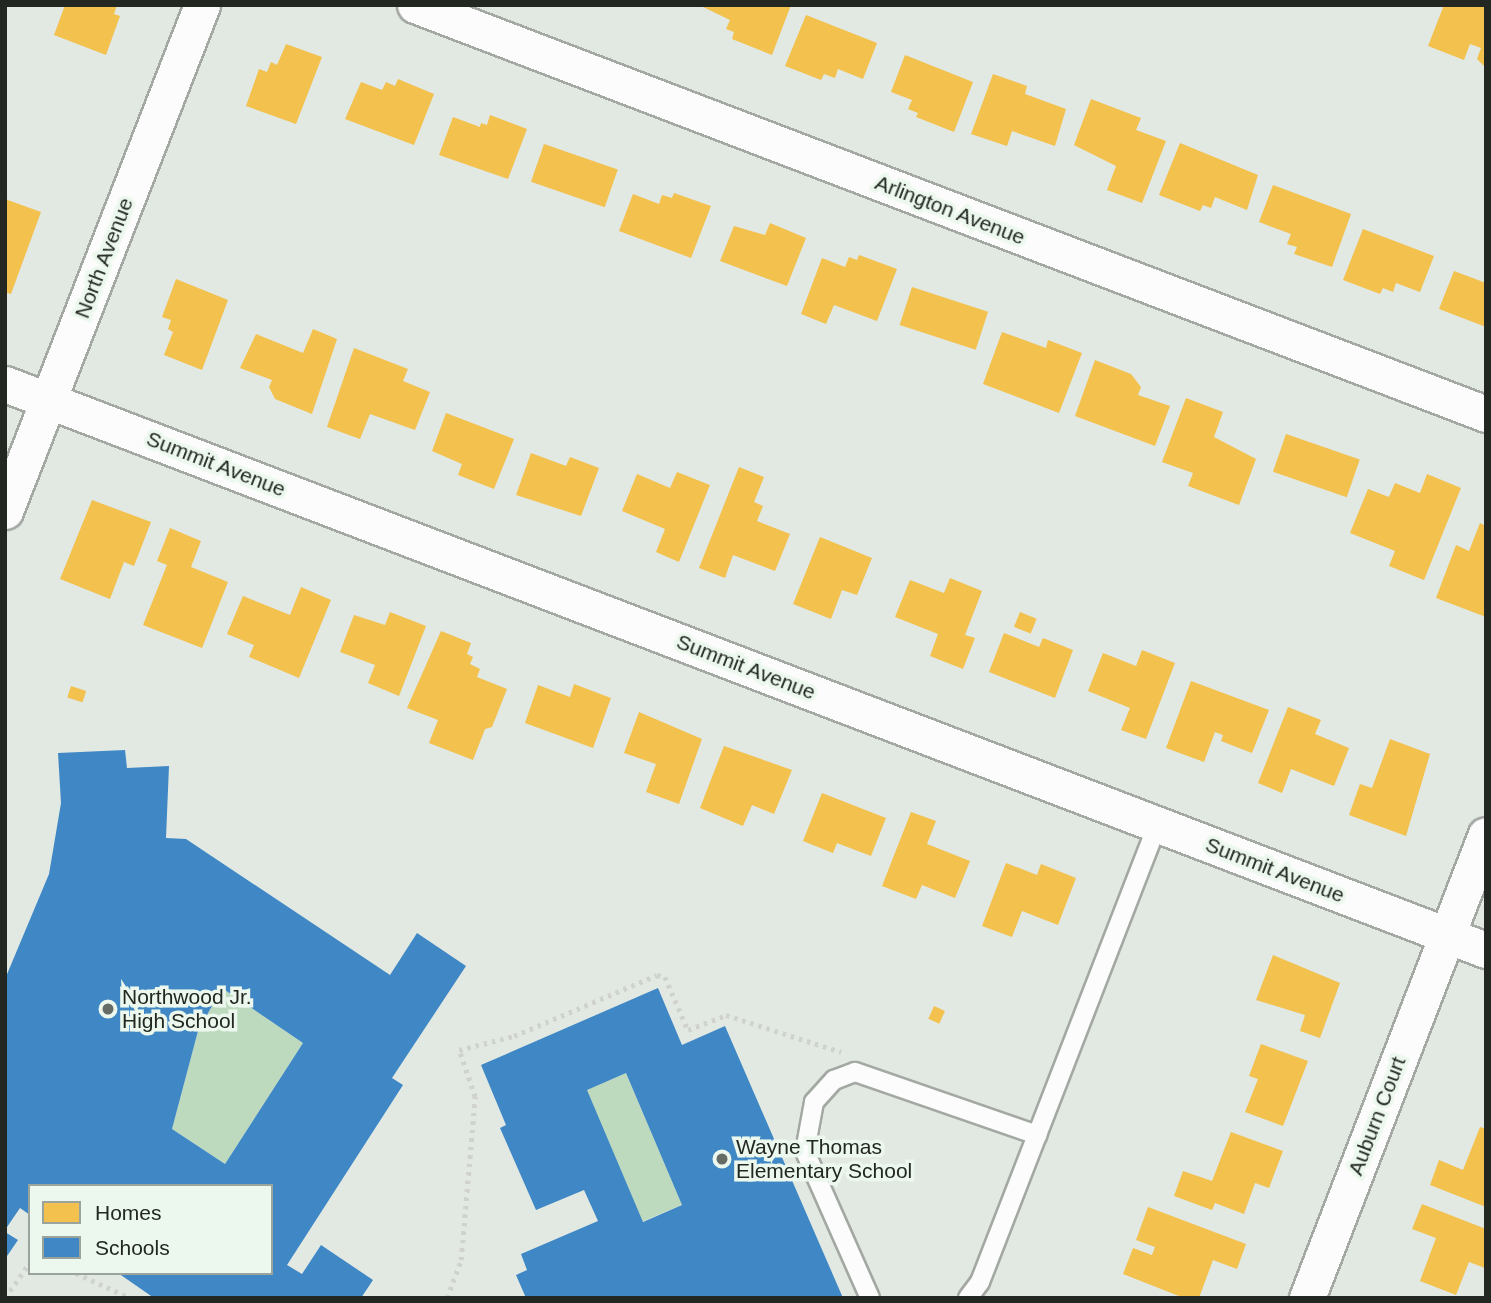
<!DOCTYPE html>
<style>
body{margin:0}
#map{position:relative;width:1491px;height:1303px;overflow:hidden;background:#e2e8e2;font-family:Arial,sans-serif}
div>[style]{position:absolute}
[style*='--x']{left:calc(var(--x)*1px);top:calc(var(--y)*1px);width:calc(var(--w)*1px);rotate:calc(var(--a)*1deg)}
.green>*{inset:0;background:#bddabf;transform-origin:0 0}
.homes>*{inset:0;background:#f2c14e;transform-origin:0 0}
.schools>*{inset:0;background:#3f88c5}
.path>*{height:4.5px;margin-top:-2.25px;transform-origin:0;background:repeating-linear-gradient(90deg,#d0d2d0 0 3.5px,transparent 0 8.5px)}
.roads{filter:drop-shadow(2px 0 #a3a8a3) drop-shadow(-2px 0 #a3a8a3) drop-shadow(0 2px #a3a8a3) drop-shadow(0 -2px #a3a8a3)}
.service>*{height:18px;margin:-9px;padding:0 9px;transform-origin:9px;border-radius:9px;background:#fbfcfb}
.minor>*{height:35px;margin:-17.5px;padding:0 17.5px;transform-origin:17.5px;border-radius:17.5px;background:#fbfcfb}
.dots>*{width:19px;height:19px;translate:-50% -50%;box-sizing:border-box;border:4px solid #ecf8ed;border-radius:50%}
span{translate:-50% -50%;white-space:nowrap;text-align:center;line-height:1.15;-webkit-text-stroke:7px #ecf8ed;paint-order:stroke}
.street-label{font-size:21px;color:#222722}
.poi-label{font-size:21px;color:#222722}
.left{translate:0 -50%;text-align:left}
.frame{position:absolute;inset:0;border:7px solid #222722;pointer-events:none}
.legend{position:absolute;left:28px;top:1184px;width:245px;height:91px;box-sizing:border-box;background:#ecf8ed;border:2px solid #9ba49c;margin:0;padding:9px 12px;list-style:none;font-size:21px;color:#222722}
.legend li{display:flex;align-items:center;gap:14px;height:35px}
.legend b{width:35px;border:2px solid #9ba49c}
</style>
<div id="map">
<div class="green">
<div style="clip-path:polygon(222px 988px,303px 1043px,225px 1164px,172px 1129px,198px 1031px)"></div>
<div style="left:626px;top:1073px;width:143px;height:43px;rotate:67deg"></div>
</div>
<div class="homes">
<div style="clip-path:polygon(65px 5px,117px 5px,114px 14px,120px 16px,106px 55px,54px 35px)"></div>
<div style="clip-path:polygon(699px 5px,791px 5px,772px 55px,732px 39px,734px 32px,726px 29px,730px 20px)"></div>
<div style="clip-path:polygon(1444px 5px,1486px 5px,1486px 68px,1477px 59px,1481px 48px,1470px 44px,1464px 60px,1428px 46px)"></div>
<div style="clip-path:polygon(806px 15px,877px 43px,863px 79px,838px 69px,835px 78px,824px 74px,821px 80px,785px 66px)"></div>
<div style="clip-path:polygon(286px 44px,322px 57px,296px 124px,246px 106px,259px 69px,267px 72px,271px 62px,277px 65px)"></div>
<div style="clip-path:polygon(905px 55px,973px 82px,954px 132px,916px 117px,918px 113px,908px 109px,912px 100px,891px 92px)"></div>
<div style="clip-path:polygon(993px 74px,1027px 86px,1025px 94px,1066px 109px,1055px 146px,1012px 131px,1007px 146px,971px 134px)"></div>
<div style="clip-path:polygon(398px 79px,434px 94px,414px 145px,345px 119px,361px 82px,382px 90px,386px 82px,395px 86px)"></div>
<div style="clip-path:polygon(1091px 99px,1141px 118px,1136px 130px,1166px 141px,1142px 203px,1107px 190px,1116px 166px,1074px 145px)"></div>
<div style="clip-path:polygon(490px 115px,527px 129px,508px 179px,439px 155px,453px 117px,480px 127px,481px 123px,487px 125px)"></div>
<div style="clip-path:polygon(1180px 143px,1258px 175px,1247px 210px,1215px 197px,1211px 208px,1203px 205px,1200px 211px,1159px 195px)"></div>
<div style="left:544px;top:144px;width:78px;height:40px;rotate:19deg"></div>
<div style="clip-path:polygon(1273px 185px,1351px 214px,1332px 267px,1294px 254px,1297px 247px,1287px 244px,1291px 234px,1259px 222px)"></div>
<div style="clip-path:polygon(674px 193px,711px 206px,691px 258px,619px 231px,633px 194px,659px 204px,662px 195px,672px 198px)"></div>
<div style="clip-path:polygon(5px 199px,41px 212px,11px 294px,5px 292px)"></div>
<div style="clip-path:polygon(770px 223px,806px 238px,787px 286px,720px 261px,734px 226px,765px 235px)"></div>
<div style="clip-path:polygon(1363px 229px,1434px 256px,1420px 292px,1396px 283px,1393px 292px,1383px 288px,1380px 294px,1343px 280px)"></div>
<div style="clip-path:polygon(859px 255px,897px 269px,877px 321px,834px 305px,826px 324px,801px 314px,822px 258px,845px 267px,849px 257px,857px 260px)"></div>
<div style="clip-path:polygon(1454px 271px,1486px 283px,1486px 327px,1439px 309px)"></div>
<div style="clip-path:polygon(176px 279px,228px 300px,202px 370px,164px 355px,173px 332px,168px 329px,171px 320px,162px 317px)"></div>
<div style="left:912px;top:287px;width:80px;height:40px;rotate:18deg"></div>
<div style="clip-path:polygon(313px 329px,337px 339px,312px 414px,275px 399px,269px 387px,272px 380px,240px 368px,256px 334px,303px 353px)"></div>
<div style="clip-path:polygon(1002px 332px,1046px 348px,1048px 340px,1082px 353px,1059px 413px,983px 384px)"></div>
<div style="clip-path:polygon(354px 348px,408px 369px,403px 381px,430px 392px,415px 430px,370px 414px,360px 439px,327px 427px)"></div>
<div style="clip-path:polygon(1095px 360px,1131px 374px,1141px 387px,1138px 395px,1170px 406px,1155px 446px,1075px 416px)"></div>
<div style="clip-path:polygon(1186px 398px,1223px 412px,1214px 437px,1256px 459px,1239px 505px,1188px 486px,1193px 473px,1162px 462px)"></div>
<div style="clip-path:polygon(446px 413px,514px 439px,494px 489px,458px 475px,462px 464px,432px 451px)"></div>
<div style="left:1286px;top:434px;width:78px;height:40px;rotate:19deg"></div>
<div style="clip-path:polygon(531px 453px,566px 466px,570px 457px,599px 468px,581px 516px,516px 495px)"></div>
<div style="clip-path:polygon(739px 467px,764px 477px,754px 502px,763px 506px,757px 521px,790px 534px,775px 571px,733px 555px,725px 578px,699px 568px)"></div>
<div style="clip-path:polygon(677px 472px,710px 485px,679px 562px,656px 552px,665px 529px,622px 511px,637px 474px,670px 488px)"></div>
<div style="clip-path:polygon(1427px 474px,1461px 488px,1424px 580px,1389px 566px,1395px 551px,1350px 533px,1368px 489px,1389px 497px,1395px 483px,1420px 493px)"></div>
<div style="clip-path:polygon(92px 500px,151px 522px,134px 566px,124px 562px,110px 599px,60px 579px)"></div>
<div style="clip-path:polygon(1480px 523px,1486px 526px,1486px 617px,1436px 598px,1456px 545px,1469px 551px)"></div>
<div style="clip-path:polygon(170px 528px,201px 541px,191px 567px,228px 582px,202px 648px,143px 625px,167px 565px,157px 561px)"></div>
<div style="clip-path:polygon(820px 537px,872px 558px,857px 595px,842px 590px,831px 619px,793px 604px)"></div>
<div style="clip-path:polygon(950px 578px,982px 591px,965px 635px,975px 638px,963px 669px,930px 656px,938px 634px,895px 617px,910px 580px,944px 593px)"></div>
<div style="clip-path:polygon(301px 587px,331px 600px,299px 678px,249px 657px,254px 645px,227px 634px,243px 596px,290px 615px)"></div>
<div style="clip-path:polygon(390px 612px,426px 626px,399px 696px,368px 683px,375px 665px,340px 652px,354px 615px,385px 625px)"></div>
<div style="left:1020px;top:612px;width:18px;height:16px;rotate:22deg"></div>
<div style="clip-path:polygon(441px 631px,471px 643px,467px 654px,473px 657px,470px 664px,480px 669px,477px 677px,507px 689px,492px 727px,485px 729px,473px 760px,429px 743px,438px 720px,407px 708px)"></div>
<div style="clip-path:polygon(1004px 633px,1039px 647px,1043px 638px,1073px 650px,1055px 698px,989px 672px)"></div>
<div style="clip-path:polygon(1142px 650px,1175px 663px,1146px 739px,1121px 730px,1130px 708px,1088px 691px,1103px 653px,1136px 666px)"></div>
<div style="clip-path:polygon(1191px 681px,1269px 710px,1252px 753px,1221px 741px,1223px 735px,1215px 732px,1204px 762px,1166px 748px)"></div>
<div style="clip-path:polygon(574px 684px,611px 698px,593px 748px,525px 723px,538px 685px,570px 697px)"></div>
<div style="left:71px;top:686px;width:16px;height:12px;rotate:18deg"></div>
<div style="clip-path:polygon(1288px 707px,1321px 720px,1315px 734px,1349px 748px,1334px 786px,1291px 769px,1282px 793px,1258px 783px)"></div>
<div style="clip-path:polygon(639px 712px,702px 739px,679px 804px,646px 792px,656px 764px,624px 753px)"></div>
<div style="clip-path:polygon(1390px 739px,1430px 754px,1406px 836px,1349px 815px,1360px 784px,1372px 788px)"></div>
<div style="clip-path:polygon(724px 746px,792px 770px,774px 814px,752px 805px,743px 826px,700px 808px)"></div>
<div style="clip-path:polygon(822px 793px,886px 818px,871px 856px,837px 843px,833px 853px,803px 841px)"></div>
<div style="clip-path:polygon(911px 812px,936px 821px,927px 844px,970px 861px,955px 898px,922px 885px,916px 899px,882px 886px)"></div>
<div style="clip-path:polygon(1006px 863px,1037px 875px,1041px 864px,1076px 878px,1058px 925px,1022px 911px,1012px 937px,982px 926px)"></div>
<div style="clip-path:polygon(1273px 955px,1340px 983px,1320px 1038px,1300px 1031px,1305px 1015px,1256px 1000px)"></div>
<div style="left:934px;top:1006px;width:12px;height:14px;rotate:24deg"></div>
<div style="clip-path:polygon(1261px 1044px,1308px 1061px,1283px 1126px,1245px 1112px,1258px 1079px,1249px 1076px)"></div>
<div style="clip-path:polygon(1480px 1127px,1486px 1129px,1486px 1207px,1430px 1185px,1439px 1160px,1463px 1170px)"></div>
<div style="clip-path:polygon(1231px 1132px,1283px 1151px,1269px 1188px,1255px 1183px,1244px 1214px,1215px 1203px,1212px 1210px,1174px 1196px,1183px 1171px,1212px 1181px)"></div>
<div style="clip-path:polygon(1422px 1204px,1486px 1229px,1485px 1268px,1469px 1262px,1456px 1295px,1420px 1281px,1436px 1238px,1412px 1229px)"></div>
<div style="clip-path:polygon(1148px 1207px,1246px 1244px,1237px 1269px,1213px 1260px,1199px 1298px,1184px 1298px,1123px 1274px,1133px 1248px,1152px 1255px,1155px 1247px,1136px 1240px)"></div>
</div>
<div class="schools">
<div style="clip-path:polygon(evenodd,125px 750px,127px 768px,169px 766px,166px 838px,186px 839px,390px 975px,417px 933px,466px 966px,392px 1078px,403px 1085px,287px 1265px,302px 1274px,321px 1245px,373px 1280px,361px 1298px,154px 1298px,118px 1273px,271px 1273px,271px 1186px,30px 1186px,30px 1215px,20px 1208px,5px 1230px,5px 979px,49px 874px,61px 803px,58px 753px,125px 750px,222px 988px,303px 1043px,225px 1164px,172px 1129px,198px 1031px,222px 988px)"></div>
<div style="clip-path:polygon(evenodd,658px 988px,682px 1045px,725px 1026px,843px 1298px,526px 1298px,516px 1275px,527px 1270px,521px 1254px,598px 1221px,584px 1190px,536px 1210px,500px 1128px,506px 1125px,481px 1065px,658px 988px,626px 1073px,682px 1205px,643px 1222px,587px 1090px,626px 1073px)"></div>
<div style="clip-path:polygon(5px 1232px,18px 1240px,5px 1259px)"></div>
</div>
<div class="path">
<div style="--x:76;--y:1273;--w:60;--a:24.8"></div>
<div style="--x:5;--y:1298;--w:44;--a:-55.2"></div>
<div style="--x:447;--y:1298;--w:40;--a:-69.8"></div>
<div style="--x:461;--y:1260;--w:164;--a:-85.1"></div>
<div style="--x:475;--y:1097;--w:50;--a:-108.8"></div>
<div style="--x:459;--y:1050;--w:57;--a:-14.3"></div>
<div style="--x:514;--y:1036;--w:155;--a:-23.1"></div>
<div style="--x:657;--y:975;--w:8;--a:14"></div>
<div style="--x:665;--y:977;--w:58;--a:66.5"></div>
<div style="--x:688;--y:1030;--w:41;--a:-21.5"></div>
<div style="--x:726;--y:1015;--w:121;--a:17.8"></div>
</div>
<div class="roads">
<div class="service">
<div style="--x:870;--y:1298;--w:161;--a:-113.9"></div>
<div style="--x:805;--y:1151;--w:50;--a:-79.6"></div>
<div style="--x:814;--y:1102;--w:30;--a:-48"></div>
<div style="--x:834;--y:1080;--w:22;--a:-21"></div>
<div style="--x:855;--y:1072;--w:193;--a:19.1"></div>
<div style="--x:968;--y:1298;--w:20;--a:-53"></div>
<div style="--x:980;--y:1282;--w:490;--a:-68.8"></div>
</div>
<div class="minor">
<div style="--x:415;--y:5;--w:1146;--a:20.9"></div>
<div style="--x:5;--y:384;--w:1585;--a:20.92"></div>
<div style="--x:5;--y:511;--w:543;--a:-68.73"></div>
<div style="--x:1307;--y:1298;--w:496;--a:-68.9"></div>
</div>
</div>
<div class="dots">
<div style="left:108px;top:1009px;background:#656b65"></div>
<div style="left:722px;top:1159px;background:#656b65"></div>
</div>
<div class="street-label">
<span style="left:950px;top:210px;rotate:21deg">Arlington Avenue</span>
<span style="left:104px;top:258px;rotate:-69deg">North Avenue</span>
<span style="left:216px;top:464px;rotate:21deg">Summit Avenue</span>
<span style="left:746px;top:667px;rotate:21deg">Summit Avenue</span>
<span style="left:1275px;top:870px;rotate:21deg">Summit Avenue</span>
<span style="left:1377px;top:1116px;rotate:-69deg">Auburn Court</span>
</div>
<div class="poi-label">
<span class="left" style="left:122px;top:1009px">Northwood Jr.<br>High School</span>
<span class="left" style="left:736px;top:1159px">Wayne Thomas<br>Elementary School</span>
</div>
<div class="frame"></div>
<ul class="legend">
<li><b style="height:19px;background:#f2c14e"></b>Homes</li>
<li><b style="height:19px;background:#3f88c5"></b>Schools</li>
</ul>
</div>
